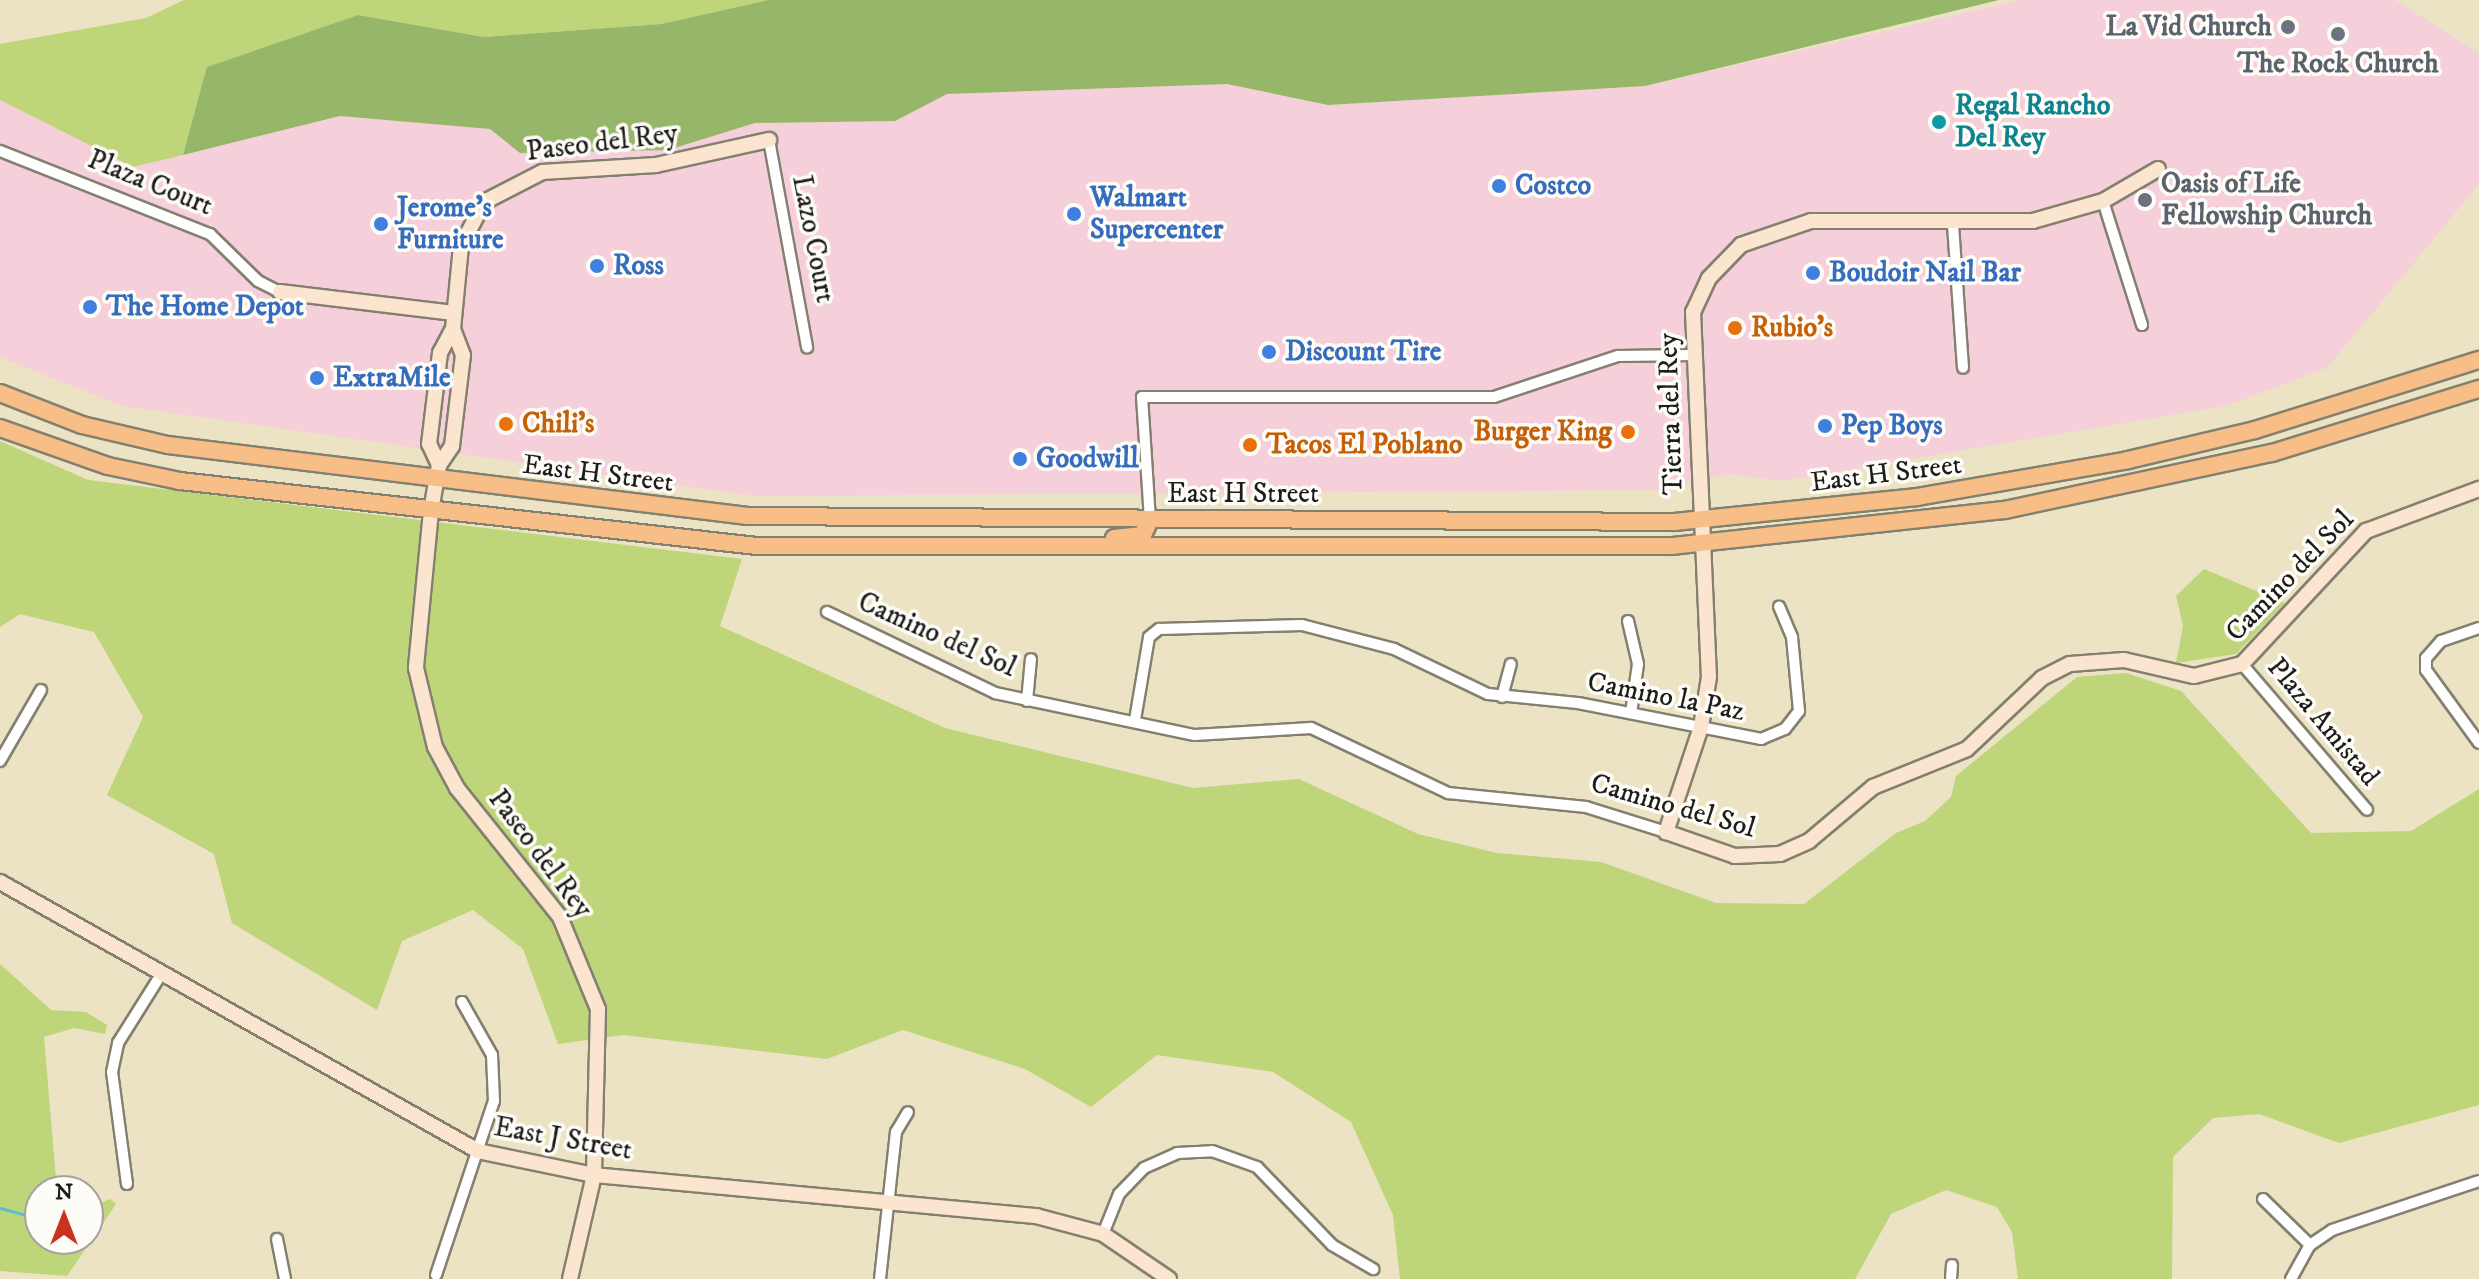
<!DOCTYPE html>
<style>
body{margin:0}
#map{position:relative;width:2479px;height:1279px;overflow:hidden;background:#ebe3c3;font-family:"IM FELL DW Pica",serif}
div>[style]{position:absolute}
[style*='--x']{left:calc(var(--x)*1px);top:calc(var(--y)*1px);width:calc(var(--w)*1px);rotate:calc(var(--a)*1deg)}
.built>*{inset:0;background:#f5cfda}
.green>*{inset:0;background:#bed579}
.forest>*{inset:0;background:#96b669}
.stream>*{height:3px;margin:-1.5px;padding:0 1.5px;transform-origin:1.5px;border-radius:1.5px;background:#55c1cf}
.roads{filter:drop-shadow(2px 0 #848070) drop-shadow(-2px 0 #848070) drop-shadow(0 2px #848070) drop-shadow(0 -2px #848070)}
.street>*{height:10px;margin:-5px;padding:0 5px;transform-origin:5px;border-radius:5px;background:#fff}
.secondary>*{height:14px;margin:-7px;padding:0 7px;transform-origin:7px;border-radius:7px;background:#fce5cf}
.primary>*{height:16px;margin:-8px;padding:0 8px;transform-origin:8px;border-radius:8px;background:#f7be87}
.dots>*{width:22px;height:22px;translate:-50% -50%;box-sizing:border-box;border:4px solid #fdfcf7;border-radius:50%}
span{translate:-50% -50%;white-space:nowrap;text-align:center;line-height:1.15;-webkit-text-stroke:7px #fdfcf7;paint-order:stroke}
.worship-label{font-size:28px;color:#5b616d;font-weight:700}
.right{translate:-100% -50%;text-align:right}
.left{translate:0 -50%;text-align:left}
.culture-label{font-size:28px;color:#0d838f;font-weight:700}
.street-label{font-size:28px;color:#1c1c1c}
.shop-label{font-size:28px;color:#366cbe;font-weight:700}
.food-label{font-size:28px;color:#c56008;font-weight:700}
.north{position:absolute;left:24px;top:1175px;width:80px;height:80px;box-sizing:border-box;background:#fdfcf7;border:2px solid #a3a29f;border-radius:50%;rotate:0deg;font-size:22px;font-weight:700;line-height:32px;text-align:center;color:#1c1c1c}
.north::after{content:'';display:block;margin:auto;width:28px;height:36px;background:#c8321e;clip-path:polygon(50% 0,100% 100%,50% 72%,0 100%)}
</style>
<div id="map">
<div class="built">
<div style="clip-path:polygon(2021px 0,2395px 0,2479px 53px,2479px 184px,2327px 368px,2226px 406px,1781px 481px,1728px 474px,1658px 490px,754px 496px,122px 406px,0 357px,0 100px,133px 167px,340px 116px,490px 129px,520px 153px,668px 150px,755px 123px,895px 121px,946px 94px,1227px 84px,1328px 105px,1645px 86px)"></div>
</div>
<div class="green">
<div style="clip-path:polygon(184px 0,768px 0,661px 24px,484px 37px,358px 15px,208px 67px,183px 155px,133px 167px,0 100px,0 44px,146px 18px)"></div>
<div style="clip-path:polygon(0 441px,88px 480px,742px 559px,720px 626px,945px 728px,1193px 788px,1299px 779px,1418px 834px,1497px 853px,1601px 862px,1716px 903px,1804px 904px,1896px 833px,1925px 821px,1951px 797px,1956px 776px,2077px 677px,2126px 673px,2181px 691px,2311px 833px,2411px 831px,2479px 789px,2479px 1105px,2339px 1143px,2259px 1114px,2213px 1118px,2173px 1157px,2172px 1279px,2018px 1279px,2012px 1232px,1997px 1207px,1946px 1190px,1891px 1214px,1855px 1279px,1400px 1279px,1393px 1215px,1351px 1122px,1273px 1072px,1157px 1055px,1091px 1107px,1025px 1069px,903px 1030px,827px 1059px,623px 1035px,558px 1044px,523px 949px,473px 910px,402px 941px,377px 1010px,232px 923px,214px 854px,107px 795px,143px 717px,94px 632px,20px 614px,0 627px)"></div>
<div style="clip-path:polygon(2204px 569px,2285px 603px,2236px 654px,2176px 663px,2183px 626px,2176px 596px)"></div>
<div style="clip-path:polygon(0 964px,51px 1010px,86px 1012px,107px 1025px,105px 1034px,74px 1028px,44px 1037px,57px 1191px,40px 1191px,40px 1239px,88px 1239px,88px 1209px,110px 1199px,116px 1204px,67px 1276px,0 1271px)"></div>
</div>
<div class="forest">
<div style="clip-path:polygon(768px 0,1999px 0,1645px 86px,1328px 105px,1227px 84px,947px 94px,895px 121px,755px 123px,668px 150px,520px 153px,490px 129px,340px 116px,183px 155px,207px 67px,358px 15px,484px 37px,661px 24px)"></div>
</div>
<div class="stream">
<div style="--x:0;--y:1208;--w:39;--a:15"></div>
</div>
<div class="roads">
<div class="street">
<div style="--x:769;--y:140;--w:211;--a:79.6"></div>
<div style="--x:0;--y:151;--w:226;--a:21.6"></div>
<div style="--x:210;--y:234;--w:67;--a:44.4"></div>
<div style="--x:258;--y:281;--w:25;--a:27"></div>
<div style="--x:2103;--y:201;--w:130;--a:72.5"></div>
<div style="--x:1953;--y:225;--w:143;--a:86"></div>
<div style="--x:1150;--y:520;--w:123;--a:-93.7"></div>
<div style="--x:1142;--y:397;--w:352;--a:0"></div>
<div style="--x:1494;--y:397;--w:131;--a:-18.3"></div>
<div style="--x:1618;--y:356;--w:76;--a:-0.8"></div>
<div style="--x:827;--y:612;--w:187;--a:25.7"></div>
<div style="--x:995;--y:693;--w:204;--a:11.9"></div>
<div style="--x:1195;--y:735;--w:116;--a:-3.5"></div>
<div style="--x:1311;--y:728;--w:152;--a:25.4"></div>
<div style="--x:1448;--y:793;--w:139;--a:5.8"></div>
<div style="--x:1586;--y:807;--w:84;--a:17.4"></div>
<div style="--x:1628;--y:621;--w:44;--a:76.9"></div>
<div style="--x:1638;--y:664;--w:49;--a:98.1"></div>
<div style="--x:2479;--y:628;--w:40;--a:161.1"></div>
<div style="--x:2441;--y:641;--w:23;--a:131"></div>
<div style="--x:2426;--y:658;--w:12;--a:90"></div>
<div style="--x:2426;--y:670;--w:90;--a:54"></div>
<div style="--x:2242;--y:664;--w:192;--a:49.4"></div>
<div style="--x:1502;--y:697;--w:34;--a:-75"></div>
<div style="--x:1027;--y:701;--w:42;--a:-84.6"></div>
<div style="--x:1135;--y:720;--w:84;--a:-80.4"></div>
<div style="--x:1149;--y:637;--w:13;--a:-39"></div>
<div style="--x:1159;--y:629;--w:143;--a:-1.6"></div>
<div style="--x:1302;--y:625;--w:95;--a:14.6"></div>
<div style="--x:1394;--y:649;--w:104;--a:25.6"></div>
<div style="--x:1488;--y:694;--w:90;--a:5.7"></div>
<div style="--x:1578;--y:703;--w:187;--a:11.1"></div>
<div style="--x:1761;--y:739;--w:26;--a:-23"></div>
<div style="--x:1785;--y:729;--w:23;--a:-52"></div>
<div style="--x:1799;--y:711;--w:74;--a:-95.4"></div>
<div style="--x:1792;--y:637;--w:33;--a:-113"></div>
<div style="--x:0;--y:761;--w:82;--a:-60"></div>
<div style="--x:127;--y:1184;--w:113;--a:-97.6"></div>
<div style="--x:112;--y:1072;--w:30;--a:-78"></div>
<div style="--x:118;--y:1043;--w:79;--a:-57.9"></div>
<div style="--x:2263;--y:1199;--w:66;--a:44.4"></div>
<div style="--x:1103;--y:1234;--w:43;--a:-68.2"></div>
<div style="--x:1119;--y:1194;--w:36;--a:-46"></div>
<div style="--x:1144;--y:1168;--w:36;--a:-24"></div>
<div style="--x:1177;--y:1153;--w:35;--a:-3"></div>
<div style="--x:1212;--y:1151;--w:48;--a:19.6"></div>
<div style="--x:1257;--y:1167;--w:108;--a:46.1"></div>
<div style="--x:1332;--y:1245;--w:48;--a:30.3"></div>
<div style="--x:277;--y:1239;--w:41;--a:78.7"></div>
<div style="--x:436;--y:1275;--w:183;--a:-71.6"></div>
<div style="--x:494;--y:1101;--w:46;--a:-92.5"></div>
<div style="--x:492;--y:1055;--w:61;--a:-119.5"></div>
<div style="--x:880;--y:1279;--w:148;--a:-83.8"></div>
<div style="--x:896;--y:1132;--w:23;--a:-59"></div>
<div style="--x:1951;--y:1279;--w:14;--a:-86"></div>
<div style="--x:2291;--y:1279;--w:39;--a:-61"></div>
<div style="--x:2310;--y:1245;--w:27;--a:-34"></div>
<div style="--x:2332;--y:1230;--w:155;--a:-18.4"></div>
</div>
<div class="secondary">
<div style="--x:2158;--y:169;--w:64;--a:149.8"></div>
<div style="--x:2103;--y:201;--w:73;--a:164.1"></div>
<div style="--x:2033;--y:221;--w:222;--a:180"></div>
<div style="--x:1811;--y:221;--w:74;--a:161.1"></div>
<div style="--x:1741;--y:245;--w:46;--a:134.1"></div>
<div style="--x:1709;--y:278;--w:38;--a:115"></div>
<div style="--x:1693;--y:312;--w:365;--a:87.5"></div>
<div style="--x:1709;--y:677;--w:51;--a:99.1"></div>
<div style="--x:1701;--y:727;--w:111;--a:108.4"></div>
<div style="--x:1666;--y:832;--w:73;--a:19.2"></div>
<div style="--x:1735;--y:856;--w:45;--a:-2.5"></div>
<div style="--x:1780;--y:854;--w:32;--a:-24"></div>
<div style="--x:1809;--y:841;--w:84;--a:-40.2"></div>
<div style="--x:1873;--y:787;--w:101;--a:-22"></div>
<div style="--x:1967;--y:749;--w:103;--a:-43.4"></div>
<div style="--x:2042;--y:678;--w:31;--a:-27"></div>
<div style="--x:2070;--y:664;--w:54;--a:-4.2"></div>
<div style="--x:2124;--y:660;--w:72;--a:12.9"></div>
<div style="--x:2194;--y:676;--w:49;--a:-14"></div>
<div style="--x:2242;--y:664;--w:182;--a:-47"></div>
<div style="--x:2366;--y:531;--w:121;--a:-20.4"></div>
<div style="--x:280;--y:292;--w:175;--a:6.9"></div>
<div style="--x:453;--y:329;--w:28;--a:69"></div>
<div style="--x:463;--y:355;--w:92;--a:96.9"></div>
<div style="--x:452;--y:446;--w:23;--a:124"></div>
<div style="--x:439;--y:465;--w:47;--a:99.9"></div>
<div style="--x:431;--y:511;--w:158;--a:95.5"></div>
<div style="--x:416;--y:668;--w:81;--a:76.5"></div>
<div style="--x:435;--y:747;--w:47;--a:61.8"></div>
<div style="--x:457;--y:788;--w:165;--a:51.4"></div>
<div style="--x:560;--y:917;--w:100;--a:67.6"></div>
<div style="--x:598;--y:1009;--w:166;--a:91.4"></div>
<div style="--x:594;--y:1175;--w:107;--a:103"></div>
<div style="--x:439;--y:465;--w:23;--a:-115"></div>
<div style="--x:429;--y:444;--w:92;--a:-83.1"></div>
<div style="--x:440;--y:353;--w:27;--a:-62"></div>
<div style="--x:453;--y:329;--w:83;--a:-84.5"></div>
<div style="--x:461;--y:246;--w:50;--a:-62.4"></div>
<div style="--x:484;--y:202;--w:65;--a:-27.3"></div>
<div style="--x:542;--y:172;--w:114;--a:-3.5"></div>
<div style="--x:656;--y:165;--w:116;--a:-12.5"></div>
<div style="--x:0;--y:882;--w:548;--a:29.37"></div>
<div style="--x:478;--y:1151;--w:118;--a:11.7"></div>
<div style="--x:594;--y:1175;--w:444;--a:5.3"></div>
<div style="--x:1036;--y:1216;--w:69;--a:15"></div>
<div style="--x:1103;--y:1234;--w:80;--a:34.3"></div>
</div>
<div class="primary">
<div style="--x:0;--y:393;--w:88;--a:21.3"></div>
<div style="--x:82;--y:425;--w:88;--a:13.1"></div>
<div style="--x:168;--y:445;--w:584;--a:6.98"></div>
<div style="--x:748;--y:516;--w:927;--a:0.37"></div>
<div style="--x:1675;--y:522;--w:243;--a:-5.9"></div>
<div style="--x:1917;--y:497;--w:214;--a:-9.9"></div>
<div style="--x:2128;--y:460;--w:130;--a:-13.3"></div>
<div style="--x:2255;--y:430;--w:235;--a:-17.4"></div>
<div style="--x:0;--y:428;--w:114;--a:19.4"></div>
<div style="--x:108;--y:466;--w:74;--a:11.8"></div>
<div style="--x:180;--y:481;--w:581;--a:6.43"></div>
<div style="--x:757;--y:546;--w:915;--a:0"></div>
<div style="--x:1672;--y:546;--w:335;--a:-6.2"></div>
<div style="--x:2005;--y:510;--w:273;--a:-12.1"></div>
<div style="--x:2272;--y:453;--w:217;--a:-17.2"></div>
<div style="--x:1114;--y:538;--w:29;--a:-6"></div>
<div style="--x:1143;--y:535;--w:17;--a:-65"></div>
</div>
</div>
<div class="dots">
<div style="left:2288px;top:27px;background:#6b7280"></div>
<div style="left:2338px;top:34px;background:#6b7280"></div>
<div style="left:1939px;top:122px;background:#0f9aa8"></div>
<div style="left:1499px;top:186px;background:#3f7fe0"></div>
<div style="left:2145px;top:200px;background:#6b7280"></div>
<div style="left:1074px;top:214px;background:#3f7fe0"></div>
<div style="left:381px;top:224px;background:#3f7fe0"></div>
<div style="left:597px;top:266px;background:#3f7fe0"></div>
<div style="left:1813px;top:273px;background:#3f7fe0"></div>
<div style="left:90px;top:307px;background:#3f7fe0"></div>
<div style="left:1735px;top:328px;background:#e8710a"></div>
<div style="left:1269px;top:352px;background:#3f7fe0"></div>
<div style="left:317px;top:378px;background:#3f7fe0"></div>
<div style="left:506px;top:424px;background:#e8710a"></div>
<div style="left:1825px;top:426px;background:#3f7fe0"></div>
<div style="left:1628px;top:432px;background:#e8710a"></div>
<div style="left:1250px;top:445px;background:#e8710a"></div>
<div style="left:1020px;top:459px;background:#3f7fe0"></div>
</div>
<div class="worship-label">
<span class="right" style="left:2272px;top:27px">La Vid Church</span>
<span style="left:2338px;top:64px">The Rock Church</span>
<span class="left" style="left:2161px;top:200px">Oasis of Life<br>Fellowship Church</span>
</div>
<div class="culture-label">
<span class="left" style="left:1955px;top:122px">Regal Rancho<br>Del Rey</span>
</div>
<div class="street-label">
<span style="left:602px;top:143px;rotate:-7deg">Paseo del Rey</span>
<span style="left:150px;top:183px;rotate:22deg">Plaza Court</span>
<span style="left:813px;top:239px;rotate:79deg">Lazo Court</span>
<span style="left:1671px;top:414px;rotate:-92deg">Tierra del Rey</span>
<span style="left:598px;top:474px;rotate:7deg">East H Street</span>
<span style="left:1886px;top:474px;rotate:-7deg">East H Street</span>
<span style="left:1243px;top:494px">East H Street</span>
<span style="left:2290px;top:576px;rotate:-46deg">Camino del Sol</span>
<span style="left:937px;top:635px;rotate:24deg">Camino del Sol</span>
<span style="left:1666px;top:697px;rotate:11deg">Camino la Paz</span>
<span style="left:2323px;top:722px;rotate:50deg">Plaza Amistad</span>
<span style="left:1673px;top:806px;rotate:16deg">Camino del Sol</span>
<span style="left:540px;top:854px;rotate:53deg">Paseo del Rey</span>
<span style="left:563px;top:1139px;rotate:10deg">East J Street</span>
</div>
<div class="shop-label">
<span class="left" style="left:1515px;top:186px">Costco</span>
<span class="left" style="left:1090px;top:214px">Walmart<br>Supercenter</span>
<span class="left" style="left:397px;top:224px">Jerome's<br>Furniture</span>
<span class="left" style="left:613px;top:266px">Ross</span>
<span class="left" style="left:1829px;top:273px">Boudoir Nail Bar</span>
<span class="left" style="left:106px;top:307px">The Home Depot</span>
<span class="left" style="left:1285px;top:352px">Discount Tire</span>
<span class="left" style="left:333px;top:378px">ExtraMile</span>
<span class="left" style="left:1841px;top:426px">Pep Boys</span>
<span class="left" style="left:1036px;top:459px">Goodwill</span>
</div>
<div class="food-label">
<span class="left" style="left:1751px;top:328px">Rubio's</span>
<span class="left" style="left:522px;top:424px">Chili's</span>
<span class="right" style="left:1612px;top:432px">Burger King</span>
<span class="left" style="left:1266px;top:445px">Tacos El Poblano</span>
</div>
<div class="north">N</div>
</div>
